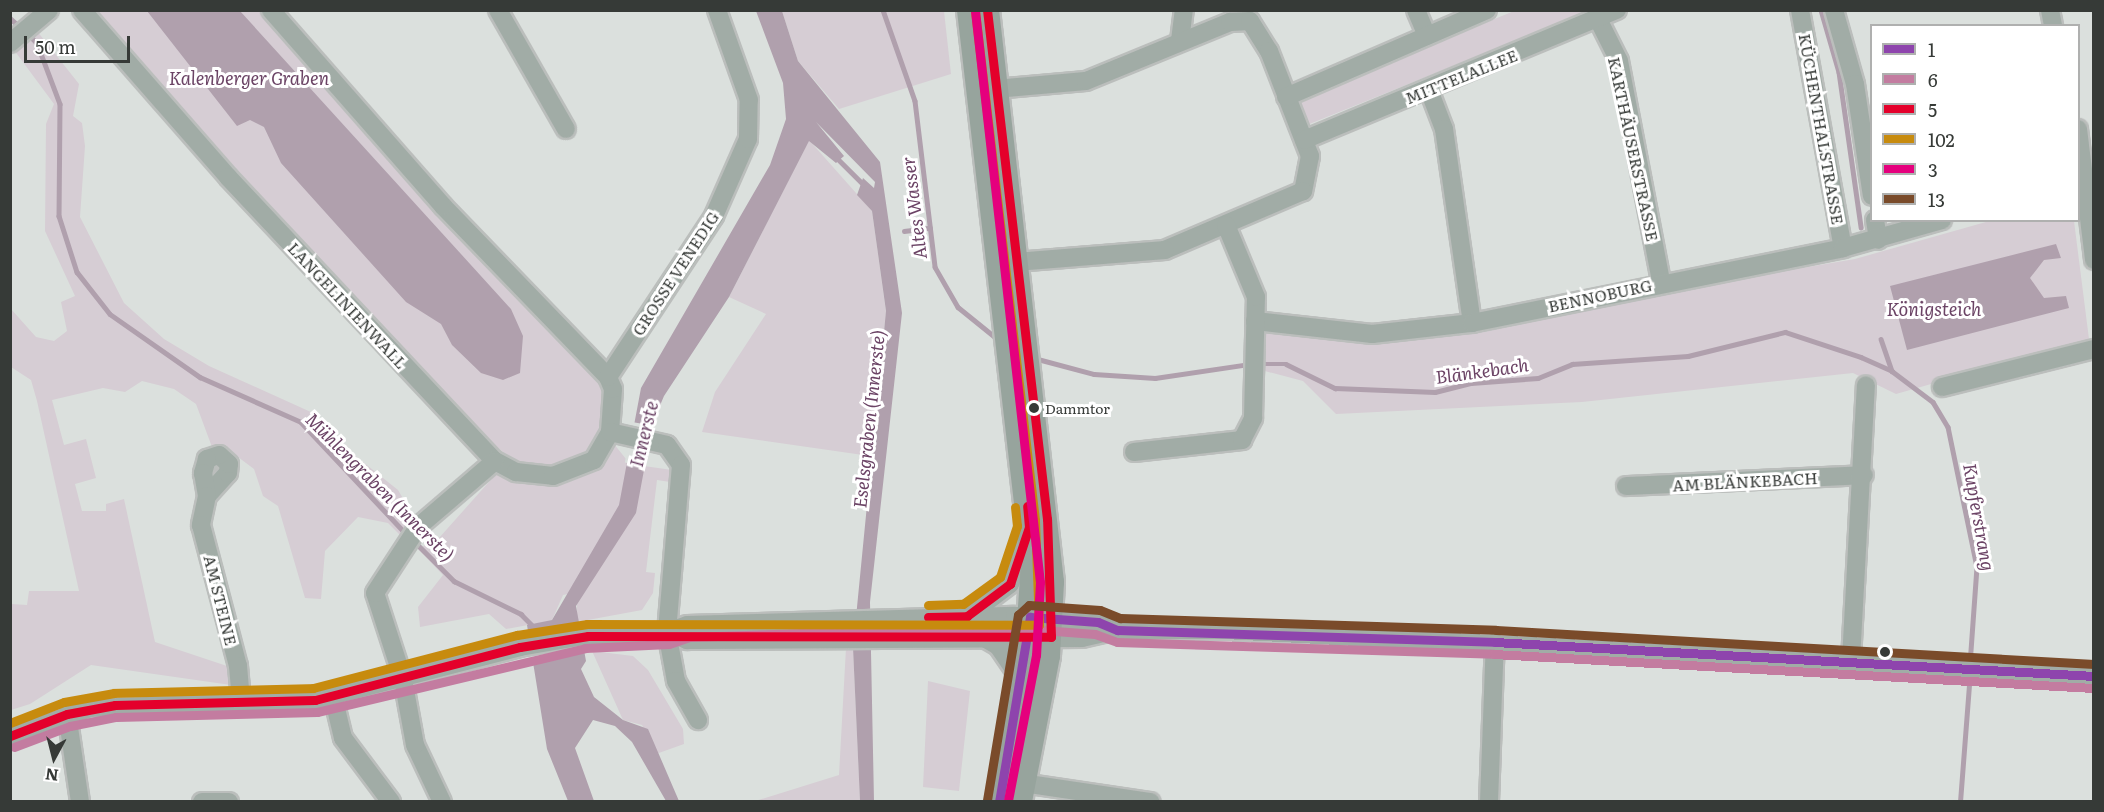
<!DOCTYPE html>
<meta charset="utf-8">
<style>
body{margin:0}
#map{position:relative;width:2104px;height:812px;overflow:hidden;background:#dbe0dd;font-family:Literata,serif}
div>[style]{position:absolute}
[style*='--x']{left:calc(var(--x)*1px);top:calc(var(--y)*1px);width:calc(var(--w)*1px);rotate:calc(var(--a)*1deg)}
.green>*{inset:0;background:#d6cdd4}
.water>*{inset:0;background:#b0a0ad}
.pier>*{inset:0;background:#dbe0dd;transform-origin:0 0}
.stream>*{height:4.5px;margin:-2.25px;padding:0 2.25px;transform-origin:2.25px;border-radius:2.25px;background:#b0a0ad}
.roads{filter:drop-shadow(2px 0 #bbbebc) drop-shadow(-2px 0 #bbbebc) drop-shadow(0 2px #bbbebc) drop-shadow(0 -2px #bbbebc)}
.minor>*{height:18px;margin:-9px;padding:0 9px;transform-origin:9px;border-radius:9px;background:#a1aca6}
.major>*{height:24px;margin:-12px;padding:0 12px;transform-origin:12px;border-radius:12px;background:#97a49d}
.bus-1>*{height:9px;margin:-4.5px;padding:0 4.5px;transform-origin:4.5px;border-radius:4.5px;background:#8e44ad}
.bus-2>*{height:9px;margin:-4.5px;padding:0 4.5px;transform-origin:4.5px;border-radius:4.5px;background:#c37ca0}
.bus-3>*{height:9px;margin:-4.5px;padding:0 4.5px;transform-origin:4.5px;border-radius:4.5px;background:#e4002b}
.bus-4>*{height:9px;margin:-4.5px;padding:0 4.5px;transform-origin:4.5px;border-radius:4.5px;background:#c78b0e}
.bus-5>*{height:9px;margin:-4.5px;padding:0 4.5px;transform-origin:4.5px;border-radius:4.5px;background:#e5007d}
.bus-6>*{height:9px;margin:-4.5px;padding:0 4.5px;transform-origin:4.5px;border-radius:4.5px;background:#7a4b2a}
.dots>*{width:16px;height:16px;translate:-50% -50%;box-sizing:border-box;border:3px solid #fff;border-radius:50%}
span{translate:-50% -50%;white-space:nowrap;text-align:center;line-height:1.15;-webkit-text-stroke:6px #fff;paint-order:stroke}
.bus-label{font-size:14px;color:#363a37}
.left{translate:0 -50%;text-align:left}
.street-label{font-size:16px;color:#363a37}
.water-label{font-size:18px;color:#6b4365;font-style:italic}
.frame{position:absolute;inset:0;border:12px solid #363a37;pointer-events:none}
.legend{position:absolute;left:1870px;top:24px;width:210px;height:198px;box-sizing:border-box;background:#fff;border:2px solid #afb0af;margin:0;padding:8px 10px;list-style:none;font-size:18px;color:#363a37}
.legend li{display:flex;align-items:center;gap:12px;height:30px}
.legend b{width:30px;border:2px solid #afb0af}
.north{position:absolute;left:24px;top:728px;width:60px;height:60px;-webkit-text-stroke:4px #fff;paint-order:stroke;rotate:187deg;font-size:16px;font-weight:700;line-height:24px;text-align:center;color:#363a37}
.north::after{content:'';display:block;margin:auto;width:21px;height:27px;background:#363a37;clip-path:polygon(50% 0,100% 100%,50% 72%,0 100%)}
.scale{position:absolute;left:24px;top:36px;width:106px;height:27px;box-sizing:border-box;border:3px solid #363a37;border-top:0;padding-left:8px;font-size:18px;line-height:21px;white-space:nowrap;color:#363a37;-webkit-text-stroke:4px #fff;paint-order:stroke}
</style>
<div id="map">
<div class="green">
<div style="clip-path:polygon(89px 11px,266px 11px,607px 377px,605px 432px,614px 444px,630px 464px,672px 470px,670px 482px,657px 480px,646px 572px,655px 573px,653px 593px,642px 610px,577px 622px,577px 601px,586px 590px,563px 595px,552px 620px,544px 622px,506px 629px,489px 614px,420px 627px,418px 607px,443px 575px,418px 549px,439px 538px,496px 474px,503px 452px,469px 425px,230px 170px)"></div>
<div style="clip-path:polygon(782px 11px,944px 11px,951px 74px,839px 109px,798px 61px)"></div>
<div style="clip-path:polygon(1514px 11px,1589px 11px,1307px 125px,1298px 100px)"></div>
<div style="clip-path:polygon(37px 31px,79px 84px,73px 116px,82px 123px,85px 146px,80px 217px,124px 303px,164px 339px,209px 366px,313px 413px,343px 446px,398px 490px,416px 520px,405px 540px,388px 523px,358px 517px,325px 551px,321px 599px,305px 598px,278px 506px,263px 496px,254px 469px,230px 451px,212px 447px,196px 404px,174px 389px,142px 381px,125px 392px,103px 388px,52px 400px,64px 445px,86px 439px,96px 478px,75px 484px,82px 511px,106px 511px,106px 504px,124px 499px,155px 642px,230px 667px,231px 685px,91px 665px,30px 704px,11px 710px,11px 604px,27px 605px,29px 591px,79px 591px,37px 401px,31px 380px,11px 367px,11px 309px,36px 337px,54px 341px,67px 331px,61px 302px,75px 296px,45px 231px,46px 124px,54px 104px,14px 50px)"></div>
<div style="clip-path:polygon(809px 140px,872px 211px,886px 312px,870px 456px,702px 432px,715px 392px,766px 314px,729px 297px)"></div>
<div style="clip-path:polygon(1993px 220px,2074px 221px,2089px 339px,1896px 394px,1853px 373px,1582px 402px,1336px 414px,1303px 381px,1261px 370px,1264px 331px,1366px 344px,1484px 332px,1666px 291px,1855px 259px)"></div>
<div style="clip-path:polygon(846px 648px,853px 648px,860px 801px,752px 802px,839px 775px)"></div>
<div style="clip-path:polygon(592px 651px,633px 656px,648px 670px,683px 729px,684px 744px,656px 754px,642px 725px,623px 720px)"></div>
<div style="clip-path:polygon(928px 681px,970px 691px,959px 791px,923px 787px)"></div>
</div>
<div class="water">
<div style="clip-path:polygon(147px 11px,240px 11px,511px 309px,523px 336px,520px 373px,503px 380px,481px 373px,452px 345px,441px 324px,406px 302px,281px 163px,264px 127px,250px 120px,237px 126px)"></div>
<div style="clip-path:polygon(756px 11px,782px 11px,798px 61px,880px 162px,902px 313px,870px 602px,874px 801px,860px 801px,853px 648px,886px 311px,872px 211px,857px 195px,863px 178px,874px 188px,875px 182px,816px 122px,844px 156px,836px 163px,809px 141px,729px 297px,664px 396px,653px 422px,636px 513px,576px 606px,586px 661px,581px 669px,594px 697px,623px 720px,648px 729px,679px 801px,666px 801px,632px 742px,615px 726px,593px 720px,575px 748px,594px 801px,568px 801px,547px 749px,527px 625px,552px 620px,619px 505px,641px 388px,770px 165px,786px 119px,783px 83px)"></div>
<div style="clip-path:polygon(2056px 244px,2061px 258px,2044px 260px,2030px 278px,2044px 298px,2066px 296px,2069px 308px,1907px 350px,1890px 286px)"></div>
</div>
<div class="pier">
<div style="left:632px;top:422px;width:23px;height:41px;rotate:10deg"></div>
<div style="left:581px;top:625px;width:28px;height:57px;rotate:77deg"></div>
</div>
<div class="stream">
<div style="--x:883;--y:10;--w:96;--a:70.6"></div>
<div style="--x:915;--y:101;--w:167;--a:83.1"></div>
<div style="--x:935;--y:267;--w:46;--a:60.1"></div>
<div style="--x:958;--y:307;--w:54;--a:39"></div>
<div style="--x:1821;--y:10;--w:65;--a:73.8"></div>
<div style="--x:1839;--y:72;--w:157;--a:81.9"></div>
<div style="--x:10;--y:18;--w:16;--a:43"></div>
<div style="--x:28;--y:34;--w:13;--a:45"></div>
<div style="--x:37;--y:43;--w:65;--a:69.3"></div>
<div style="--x:60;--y:104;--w:112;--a:90.5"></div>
<div style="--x:59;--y:216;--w:59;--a:72.2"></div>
<div style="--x:77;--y:272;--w:53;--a:51.8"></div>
<div style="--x:110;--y:314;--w:110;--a:35"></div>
<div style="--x:200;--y:377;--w:111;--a:24"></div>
<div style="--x:301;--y:422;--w:156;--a:46.8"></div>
<div style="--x:835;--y:156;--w:40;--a:45"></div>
<div style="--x:904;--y:231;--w:26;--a:-7"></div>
<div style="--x:1881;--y:339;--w:34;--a:71"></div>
<div style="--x:1034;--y:358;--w:62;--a:14.9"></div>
<div style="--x:1094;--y:374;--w:61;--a:3.8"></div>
<div style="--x:1155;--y:378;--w:96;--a:-8.4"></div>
<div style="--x:1258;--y:364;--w:28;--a:0"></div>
<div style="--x:1286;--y:364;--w:55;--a:26.1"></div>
<div style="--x:1335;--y:388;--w:100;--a:2.3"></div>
<div style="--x:1435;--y:392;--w:37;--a:-14"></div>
<div style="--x:1471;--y:383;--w:67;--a:-4.3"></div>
<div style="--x:1538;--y:378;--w:37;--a:-22"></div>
<div style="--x:1572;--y:364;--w:116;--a:-3.9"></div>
<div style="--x:1688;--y:356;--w:100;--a:-13.9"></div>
<div style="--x:1785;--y:332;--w:80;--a:18.2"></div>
<div style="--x:1861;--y:357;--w:34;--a:24"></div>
<div style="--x:1892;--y:371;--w:51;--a:37.1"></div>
<div style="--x:1933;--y:402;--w:29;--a:59"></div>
<div style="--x:1948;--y:427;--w:143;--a:78.3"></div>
<div style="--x:1977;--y:567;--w:97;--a:94.1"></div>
<div style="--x:414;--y:541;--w:57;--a:45"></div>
<div style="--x:454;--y:581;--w:75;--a:26.2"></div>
<div style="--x:521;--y:614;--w:20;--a:45"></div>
<div style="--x:1960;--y:802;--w:129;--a:-85.6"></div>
</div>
<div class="roads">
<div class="minor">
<div style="--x:82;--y:10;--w:222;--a:48.8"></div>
<div style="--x:228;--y:177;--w:390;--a:46.8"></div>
<div style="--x:495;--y:461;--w:24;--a:28"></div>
<div style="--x:516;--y:472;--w:37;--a:6"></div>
<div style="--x:553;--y:476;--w:44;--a:-21.3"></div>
<div style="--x:594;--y:460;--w:32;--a:-60"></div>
<div style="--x:610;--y:432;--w:43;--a:-86"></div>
<div style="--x:613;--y:389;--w:13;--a:-113"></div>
<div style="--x:608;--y:377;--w:238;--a:-134"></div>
<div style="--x:443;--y:206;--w:261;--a:-131.3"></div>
<div style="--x:498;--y:10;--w:137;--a:60.3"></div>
<div style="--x:1416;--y:10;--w:28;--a:67"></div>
<div style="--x:1800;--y:10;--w:242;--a:79.8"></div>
<div style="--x:1834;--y:10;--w:77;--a:74.2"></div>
<div style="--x:1855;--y:84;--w:113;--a:81.4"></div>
<div style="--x:2050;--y:10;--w:16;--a:79"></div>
<div style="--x:1598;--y:19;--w:47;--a:63.4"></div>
<div style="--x:1619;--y:61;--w:224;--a:79.2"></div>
<div style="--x:1180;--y:41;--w:31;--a:-83"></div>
<div style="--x:10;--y:43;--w:51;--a:-40.2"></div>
<div style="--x:995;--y:89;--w:91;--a:-5"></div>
<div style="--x:1086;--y:81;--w:156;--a:-22.3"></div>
<div style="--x:1230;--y:22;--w:20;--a:-3"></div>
<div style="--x:1250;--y:21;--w:36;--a:58"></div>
<div style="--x:1269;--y:51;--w:113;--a:68.7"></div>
<div style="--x:1310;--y:156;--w:36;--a:101"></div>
<div style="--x:1303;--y:191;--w:150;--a:156.9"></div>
<div style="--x:1165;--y:250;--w:150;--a:175.4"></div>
<div style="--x:1429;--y:90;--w:42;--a:69"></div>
<div style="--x:1444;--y:129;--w:196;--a:81.8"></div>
<div style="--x:1286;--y:97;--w:219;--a:-23.4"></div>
<div style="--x:2078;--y:129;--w:132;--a:83"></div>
<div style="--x:1304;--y:140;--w:339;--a:-22.6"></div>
<div style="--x:1875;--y:220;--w:20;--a:81"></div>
<div style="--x:1255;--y:321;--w:118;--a:6.3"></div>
<div style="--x:1372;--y:334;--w:101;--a:-6.3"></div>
<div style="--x:1472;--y:323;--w:379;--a:-11.4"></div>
<div style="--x:1843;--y:248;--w:103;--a:-15.8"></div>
<div style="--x:608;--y:377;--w:193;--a:-56.6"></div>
<div style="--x:714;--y:216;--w:84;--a:-66.2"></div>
<div style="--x:748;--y:139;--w:39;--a:-89"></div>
<div style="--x:749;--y:100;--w:96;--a:-109.6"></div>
<div style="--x:1942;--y:387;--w:157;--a:-14"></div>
<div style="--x:610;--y:432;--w:58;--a:12.8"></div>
<div style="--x:667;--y:445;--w:24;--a:55"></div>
<div style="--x:681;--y:465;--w:168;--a:94.8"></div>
<div style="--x:667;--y:632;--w:50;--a:79.6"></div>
<div style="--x:676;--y:681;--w:45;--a:60.6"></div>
<div style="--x:1134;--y:452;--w:109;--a:-6.3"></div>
<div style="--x:1242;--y:440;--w:25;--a:-63"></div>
<div style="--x:1253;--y:418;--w:121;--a:-88.6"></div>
<div style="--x:1256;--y:297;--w:78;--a:-112.6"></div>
<div style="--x:1626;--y:486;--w:238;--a:-2.6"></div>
<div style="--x:207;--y:496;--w:31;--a:-48"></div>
<div style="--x:228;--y:473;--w:9;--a:-84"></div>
<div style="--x:229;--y:464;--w:13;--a:-138"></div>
<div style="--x:219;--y:455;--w:13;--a:162"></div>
<div style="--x:207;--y:459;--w:15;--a:106"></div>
<div style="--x:203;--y:473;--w:23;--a:80"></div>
<div style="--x:207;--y:496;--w:30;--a:102"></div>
<div style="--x:201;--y:525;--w:146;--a:75.3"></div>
<div style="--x:238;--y:666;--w:38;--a:85"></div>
<div style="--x:969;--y:615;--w:51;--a:-37.1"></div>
<div style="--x:1010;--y:584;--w:47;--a:-70"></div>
<div style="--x:667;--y:632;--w:22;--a:22"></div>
<div style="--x:687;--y:640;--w:395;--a:-0.3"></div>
<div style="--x:1082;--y:638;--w:36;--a:-13"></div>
<div style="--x:1117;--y:630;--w:108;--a:0"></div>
<div style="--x:1225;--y:630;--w:870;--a:3.03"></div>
<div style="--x:979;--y:635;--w:22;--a:30"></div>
<div style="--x:998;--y:646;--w:42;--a:55.6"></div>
<div style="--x:1851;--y:660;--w:275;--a:-86.9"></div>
<div style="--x:333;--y:696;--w:43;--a:76.6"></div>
<div style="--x:343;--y:738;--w:80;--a:53.1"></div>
<div style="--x:67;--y:714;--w:89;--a:81.6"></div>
<div style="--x:10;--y:736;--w:86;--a:-19.1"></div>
<div style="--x:91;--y:708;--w:224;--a:-2"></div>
<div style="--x:315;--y:700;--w:212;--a:-14.5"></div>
<div style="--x:520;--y:647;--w:65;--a:-9.8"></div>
<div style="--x:584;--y:636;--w:83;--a:-2.8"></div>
<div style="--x:667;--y:632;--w:21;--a:-19"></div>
<div style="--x:687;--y:625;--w:328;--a:-1.6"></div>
<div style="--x:1015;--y:616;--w:83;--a:4.1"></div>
<div style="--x:1098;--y:622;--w:21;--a:23"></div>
<div style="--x:1022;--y:783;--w:130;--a:8.4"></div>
<div style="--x:202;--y:802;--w:27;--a:0"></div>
<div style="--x:442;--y:802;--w:63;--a:-115.3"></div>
<div style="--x:415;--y:745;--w:67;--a:-100.3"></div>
<div style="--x:403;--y:679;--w:90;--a:-108"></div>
<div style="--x:375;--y:593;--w:79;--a:-56.9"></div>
<div style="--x:418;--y:527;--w:101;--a:-40.6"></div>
<div style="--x:1489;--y:802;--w:160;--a:-87.9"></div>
</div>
<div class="major">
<div style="--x:969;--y:10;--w:557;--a:83.4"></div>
<div style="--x:1033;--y:563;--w:89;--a:93.9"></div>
<div style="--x:1027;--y:652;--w:153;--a:100.6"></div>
<div style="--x:987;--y:10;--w:576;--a:83.52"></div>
<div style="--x:1052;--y:582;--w:74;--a:93.1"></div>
<div style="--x:1048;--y:656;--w:149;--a:100.9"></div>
</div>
</div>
<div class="bus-1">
<div style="--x:1030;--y:617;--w:68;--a:4.2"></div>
<div style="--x:1098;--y:622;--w:21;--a:23"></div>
<div style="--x:1117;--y:630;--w:378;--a:1.8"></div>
<div style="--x:1495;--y:642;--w:600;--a:3.25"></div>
<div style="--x:999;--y:802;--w:188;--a:-80.5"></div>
</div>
<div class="bus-2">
<div style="--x:14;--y:747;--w:60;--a:-20.6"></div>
<div style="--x:70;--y:726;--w:47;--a:-11.1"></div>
<div style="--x:116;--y:717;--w:201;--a:-1.4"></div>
<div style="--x:317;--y:712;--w:276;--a:-13.4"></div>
<div style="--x:585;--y:648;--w:84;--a:-2.7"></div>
<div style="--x:669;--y:644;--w:21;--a:-19"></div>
<div style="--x:689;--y:637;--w:199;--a:-2"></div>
<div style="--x:888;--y:630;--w:127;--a:-0.9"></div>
<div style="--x:1015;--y:628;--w:80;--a:4.3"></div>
<div style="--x:1095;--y:634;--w:23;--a:20"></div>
<div style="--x:1117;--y:642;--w:377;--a:1.8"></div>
<div style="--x:1494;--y:654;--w:600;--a:3.25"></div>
</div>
<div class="bus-3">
<div style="--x:928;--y:617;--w:39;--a:-1"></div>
<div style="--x:967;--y:616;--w:54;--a:-36.7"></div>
<div style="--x:1010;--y:584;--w:60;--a:-71.6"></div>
<div style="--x:1029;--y:527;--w:21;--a:-95"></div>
<div style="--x:10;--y:736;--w:61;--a:-21.1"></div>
<div style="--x:67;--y:714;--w:49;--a:-10.6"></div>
<div style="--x:115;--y:705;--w:200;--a:-1.4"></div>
<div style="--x:315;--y:700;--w:212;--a:-14.5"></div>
<div style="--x:520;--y:647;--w:69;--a:-9.2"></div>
<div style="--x:588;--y:636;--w:463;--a:0.1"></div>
<div style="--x:1051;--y:637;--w:118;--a:-91.9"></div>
<div style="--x:1047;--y:519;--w:513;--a:-96.72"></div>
</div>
<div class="bus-4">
<div style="--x:928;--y:605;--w:35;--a:-2"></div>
<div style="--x:963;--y:604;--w:46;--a:-36.1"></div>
<div style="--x:1000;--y:577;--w:54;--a:-71.6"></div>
<div style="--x:1017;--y:526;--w:19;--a:-96"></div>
<div style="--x:10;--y:723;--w:58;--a:-21.3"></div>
<div style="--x:64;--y:702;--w:51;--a:-10.2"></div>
<div style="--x:114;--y:693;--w:199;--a:-1.4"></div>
<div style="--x:313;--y:688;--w:211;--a:-14.6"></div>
<div style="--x:517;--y:635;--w:71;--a:-8.9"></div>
<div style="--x:587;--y:624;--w:452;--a:0.1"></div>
<div style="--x:1039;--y:625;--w:105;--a:-92.2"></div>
<div style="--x:1035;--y:520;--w:513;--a:-96.72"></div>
</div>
<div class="bus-5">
<div style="--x:975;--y:11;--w:575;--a:83.51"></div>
<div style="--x:1040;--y:582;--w:73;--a:93.1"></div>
<div style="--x:1036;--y:655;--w:148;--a:100.9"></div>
</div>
<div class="bus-6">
<div style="--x:987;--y:800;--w:188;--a:-80.5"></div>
<div style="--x:1018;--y:615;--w:15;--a:-42"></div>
<div style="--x:1029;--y:605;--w:71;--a:4"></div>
<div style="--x:1100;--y:610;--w:22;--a:22"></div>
<div style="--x:1120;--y:618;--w:376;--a:1.8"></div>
<div style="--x:1496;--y:630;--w:599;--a:3.25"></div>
</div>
<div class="dots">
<div style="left:1034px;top:408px;background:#363a37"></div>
<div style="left:1885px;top:652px;background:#363a37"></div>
</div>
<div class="bus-label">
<span class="left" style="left:1045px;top:408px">Dammtor</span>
</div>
<div class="street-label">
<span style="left:1461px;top:76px;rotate:-22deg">MITTELALLEE</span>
<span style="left:1822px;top:129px;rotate:80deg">KÜCHENTHALSTRASSE</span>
<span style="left:1634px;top:149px;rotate:78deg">KARTHÄUSERSTRASSE</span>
<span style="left:675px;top:273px;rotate:-57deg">GROSSE VENEDIG</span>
<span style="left:1600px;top:295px;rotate:-12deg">BENNOBURG</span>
<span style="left:348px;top:305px;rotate:47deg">LANGELINIENWALL</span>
<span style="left:1745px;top:481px;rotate:-3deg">AM BLÄNKEBACH</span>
<span style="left:221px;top:600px;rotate:76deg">AM STEINE</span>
</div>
<div class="water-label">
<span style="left:249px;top:78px">Kalenberger Graben</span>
<span style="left:914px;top:208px;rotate:-97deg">Altes Wasser</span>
<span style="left:1934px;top:309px">Königsteich</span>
<span style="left:1482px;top:371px;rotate:-8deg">Blänkebach</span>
<span style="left:869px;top:419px;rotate:-84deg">Eselsgraben (Innerste)</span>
<span style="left:644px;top:434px;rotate:-76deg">Innerste</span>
<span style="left:380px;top:487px;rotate:45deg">Mühlengraben (Innerste)</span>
<span style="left:1979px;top:517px;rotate:80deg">Kupferstrang</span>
</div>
<div class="frame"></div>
<ul class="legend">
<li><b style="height:8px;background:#8e44ad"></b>1</li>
<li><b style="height:8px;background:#c37ca0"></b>6</li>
<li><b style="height:8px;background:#e4002b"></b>5</li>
<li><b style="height:8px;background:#c78b0e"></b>102</li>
<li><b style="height:8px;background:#e5007d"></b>3</li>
<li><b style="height:8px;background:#7a4b2a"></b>13</li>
</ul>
<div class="north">N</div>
<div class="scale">50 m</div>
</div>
